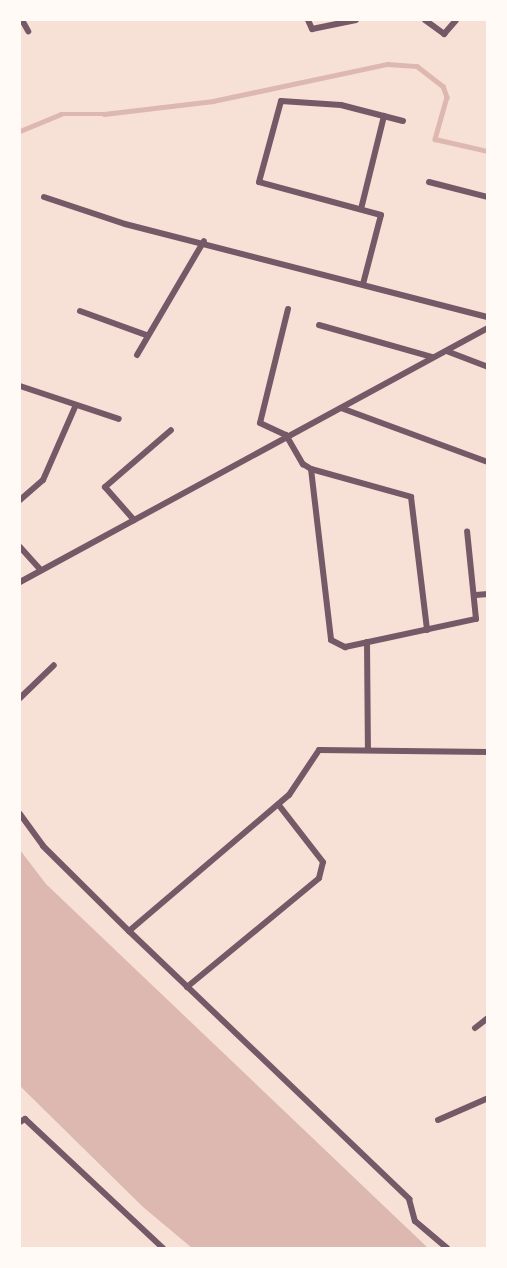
<!DOCTYPE html>
<style>
body{margin:0}
#map{position:relative;width:507px;height:1268px;overflow:hidden;background:#f7e1d7;font-family:"PT Sans Narrow",sans-serif}
div>[style]{position:absolute}
[style*='--x']{left:calc(var(--x)*1px);top:calc(var(--y)*1px);width:calc(var(--w)*1px);rotate:calc(var(--a)*1deg)}
.water>*{inset:0;background:#dcb8b0}
.stream>*{height:4.5px;margin:-2.25px;padding:0 2.25px;transform-origin:2.25px;border-radius:2.25px;background:#dcb8b0}
.minor>*{height:6px;margin:-3px;padding:0 3px;transform-origin:3px;border-radius:3px;background:#755966}
span{translate:-50% -50%;white-space:nowrap;text-align:center;line-height:1.15;-webkit-text-stroke:6px #fffaf5;paint-order:stroke}
.frame{position:absolute;inset:0;border:21px solid #fffaf5;pointer-events:none}
</style>
<div id="map">
<div class="water">
<div style="clip-path:polygon(20px 850px,46px 884px,428px 1248px,192px 1248px,143px 1207px,20px 1086px)"></div>
</div>
<div class="stream">
<div style="--x:20;--y:131;--w:44;--a:-22.5"></div>
<div style="--x:61;--y:114;--w:43;--a:0"></div>
<div style="--x:104;--y:114;--w:110;--a:-6.8"></div>
<div style="--x:213;--y:101;--w:178;--a:-12"></div>
<div style="--x:387;--y:64;--w:30;--a:4"></div>
<div style="--x:417;--y:66;--w:33;--a:38"></div>
<div style="--x:443;--y:86;--w:12;--a:70"></div>
<div style="--x:447;--y:97;--w:44;--a:105.9"></div>
<div style="--x:435;--y:139;--w:54;--a:12.8"></div>
</div>
<div class="minor">
<div style="--x:22;--y:20;--w:13;--a:61"></div>
<div style="--x:308;--y:20;--w:10;--a:66"></div>
<div style="--x:312;--y:29;--w:45;--a:-11.6"></div>
<div style="--x:425;--y:20;--w:24;--a:36"></div>
<div style="--x:444;--y:34;--w:18;--a:-49"></div>
<div style="--x:429;--y:182;--w:61;--a:14.3"></div>
<div style="--x:44;--y:197;--w:85;--a:18.4"></div>
<div style="--x:125;--y:224;--w:375;--a:14.4"></div>
<div style="--x:361;--y:209;--w:96;--a:-76.1"></div>
<div style="--x:363;--y:284;--w:71;--a:-75.4"></div>
<div style="--x:381;--y:215;--w:126;--a:-164.9"></div>
<div style="--x:259;--y:182;--w:84;--a:-74.8"></div>
<div style="--x:281;--y:101;--w:60;--a:3.8"></div>
<div style="--x:341;--y:105;--w:64;--a:14.5"></div>
<div style="--x:288;--y:309;--w:117;--a:103.8"></div>
<div style="--x:260;--y:423;--w:29;--a:25"></div>
<div style="--x:286;--y:435;--w:34;--a:60"></div>
<div style="--x:303;--y:464;--w:9;--a:32"></div>
<div style="--x:311;--y:469;--w:104;--a:15.6"></div>
<div style="--x:411;--y:497;--w:134;--a:83.1"></div>
<div style="--x:80;--y:311;--w:70;--a:20"></div>
<div style="--x:319;--y:325;--w:117;--a:15.8"></div>
<div style="--x:449;--y:352;--w:42;--a:21"></div>
<div style="--x:137;--y:355;--w:132;--a:-59.6"></div>
<div style="--x:20;--y:386;--w:104;--a:18.4"></div>
<div style="--x:341;--y:408;--w:157;--a:20.2"></div>
<div style="--x:311;--y:469;--w:172;--a:83.3"></div>
<div style="--x:331;--y:640;--w:16;--a:27"></div>
<div style="--x:345;--y:647;--w:134;--a:-12.1"></div>
<div style="--x:476;--y:619;--w:88;--a:-95.8"></div>
<div style="--x:20;--y:500;--w:30;--a:-41"></div>
<div style="--x:43;--y:480;--w:82;--a:-66.3"></div>
<div style="--x:134;--y:520;--w:44;--a:-131.3"></div>
<div style="--x:105;--y:487;--w:87;--a:-40.8"></div>
<div style="--x:20;--y:547;--w:31;--a:48"></div>
<div style="--x:20;--y:582;--w:532;--a:-28.49"></div>
<div style="--x:476;--y:595;--w:12;--a:-5"></div>
<div style="--x:367;--y:642;--w:107;--a:89.5"></div>
<div style="--x:20;--y:698;--w:47;--a:-44.1"></div>
<div style="--x:20;--y:814;--w:39;--a:54"></div>
<div style="--x:43;--y:846;--w:121;--a:44.7"></div>
<div style="--x:129;--y:931;--w:388;--a:43.7"></div>
<div style="--x:409;--y:1199;--w:23;--a:75"></div>
<div style="--x:415;--y:1221;--w:42;--a:40.2"></div>
<div style="--x:129;--y:931;--w:210;--a:-40.4"></div>
<div style="--x:289;--y:795;--w:54;--a:-56.3"></div>
<div style="--x:319;--y:750;--w:169;--a:0.7"></div>
<div style="--x:187;--y:987;--w:171;--a:-39.5"></div>
<div style="--x:319;--y:878;--w:16;--a:-76"></div>
<div style="--x:323;--y:862;--w:73;--a:-127.8"></div>
<div style="--x:475;--y:1028;--w:16;--a:-38"></div>
<div style="--x:438;--y:1120;--w:55;--a:-23.7"></div>
<div style="--x:20;--y:1122;--w:6;--a:-31"></div>
<div style="--x:25;--y:1119;--w:189;--a:43.1"></div>
</div>
<div class="frame"></div>
</div>
